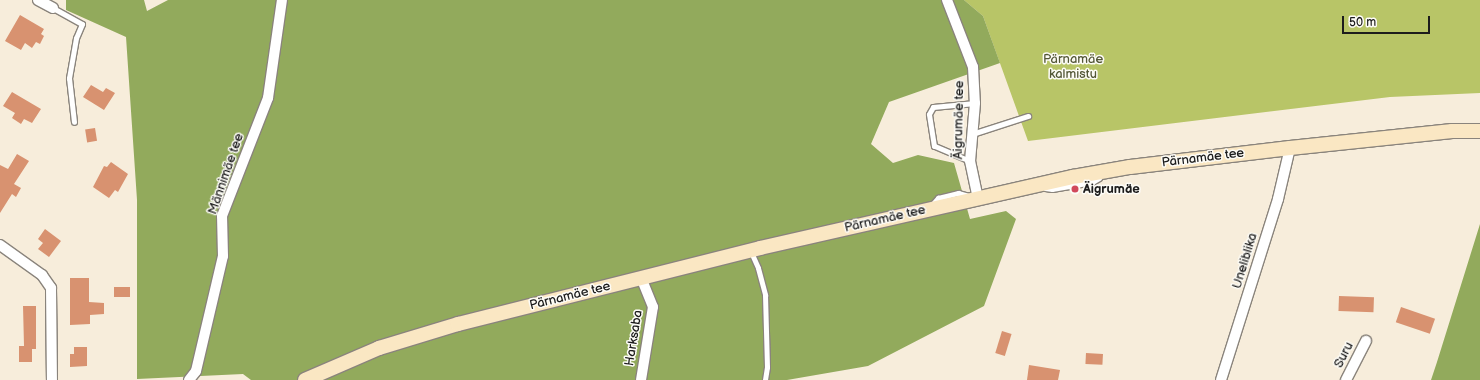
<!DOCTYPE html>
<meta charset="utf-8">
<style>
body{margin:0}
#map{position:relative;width:1480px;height:380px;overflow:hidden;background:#f7eddb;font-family:"Balsamiq Sans",sans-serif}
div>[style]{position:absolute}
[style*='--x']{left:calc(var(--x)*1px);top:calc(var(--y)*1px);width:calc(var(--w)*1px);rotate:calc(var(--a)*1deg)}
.green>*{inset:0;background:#b8c567}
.forest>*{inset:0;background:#92aa5c}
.building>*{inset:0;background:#d89270;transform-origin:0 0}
.roads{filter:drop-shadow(1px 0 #8a847c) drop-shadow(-1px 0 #8a847c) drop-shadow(0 1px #8a847c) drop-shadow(0 -1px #8a847c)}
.lane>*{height:5px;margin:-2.5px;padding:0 2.5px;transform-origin:2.5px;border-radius:2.5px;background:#fff}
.street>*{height:10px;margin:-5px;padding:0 5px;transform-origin:5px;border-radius:5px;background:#fff}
.secondary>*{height:14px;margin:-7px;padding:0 7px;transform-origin:7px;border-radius:7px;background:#fae7c3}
.dots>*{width:11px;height:11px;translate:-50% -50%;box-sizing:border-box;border:2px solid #fdfcf7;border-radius:50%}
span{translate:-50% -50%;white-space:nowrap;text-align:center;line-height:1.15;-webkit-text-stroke:3px #fdfcf7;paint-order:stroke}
.park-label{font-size:13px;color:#535736}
.street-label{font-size:13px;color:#1c1c1c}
.poi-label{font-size:13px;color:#1c1c1c;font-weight:700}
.left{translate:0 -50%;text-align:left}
.scale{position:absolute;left:1342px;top:16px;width:88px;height:18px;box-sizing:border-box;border:2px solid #1c1c1c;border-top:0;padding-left:5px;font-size:12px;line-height:14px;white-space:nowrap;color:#1c1c1c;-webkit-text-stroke:3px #fdfcf7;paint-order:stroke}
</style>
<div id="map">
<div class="green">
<div style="clip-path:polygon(964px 0,1480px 0,1480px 93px,1390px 97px,1028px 141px,983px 16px)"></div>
</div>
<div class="forest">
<div style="clip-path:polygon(66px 0,144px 0,147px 11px,168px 0,964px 0,983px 16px,1000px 63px,889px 102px,871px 144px,893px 163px,918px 155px,954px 163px,970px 219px,1006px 211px,1016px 219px,984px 306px,868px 366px,787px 380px,251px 380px,243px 374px,137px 379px,137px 200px,126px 37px,66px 10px)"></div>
<div style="clip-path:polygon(1480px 224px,1480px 380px,1431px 380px,1437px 362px)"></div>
</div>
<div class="building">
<div style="clip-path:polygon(20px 15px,44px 29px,41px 34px,44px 36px,40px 44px,36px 42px,32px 48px,25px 43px,21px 50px,5px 41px)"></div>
<div style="clip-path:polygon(91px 85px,103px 92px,106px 88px,115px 93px,104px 110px,83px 97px)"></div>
<div style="clip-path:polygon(12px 92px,41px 109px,32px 123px,24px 119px,21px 124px,12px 118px,15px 113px,3px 106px)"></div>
<div style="left:95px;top:128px;width:13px;height:10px;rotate:81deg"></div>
<div style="clip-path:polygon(17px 154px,29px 161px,14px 184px,21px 188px,16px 197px,12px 194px,0 213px,0 165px,8px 169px)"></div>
<div style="clip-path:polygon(111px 162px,128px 174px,118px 192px,115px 190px,109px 198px,93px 187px,104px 166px,107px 167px)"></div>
<div style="clip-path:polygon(45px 229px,61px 241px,49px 257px,38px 249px,43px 243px,38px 239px)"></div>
<div style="clip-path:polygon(70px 278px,89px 278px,89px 302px,104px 303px,104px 314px,90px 315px,90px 324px,70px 325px)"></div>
<div style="left:130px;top:287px;width:10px;height:16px;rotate:90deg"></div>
<div style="left:1339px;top:296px;width:35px;height:15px;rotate:2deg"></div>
<div style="clip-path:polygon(23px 306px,36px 306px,36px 349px,32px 349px,32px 362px,19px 362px,19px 346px,24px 346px)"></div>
<div style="left:1401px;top:307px;width:36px;height:16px;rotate:19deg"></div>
<div style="left:1002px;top:331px;width:10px;height:23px;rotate:17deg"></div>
<div style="clip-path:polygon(74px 347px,87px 347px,87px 366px,70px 367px,70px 354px,74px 354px)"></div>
<div style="left:1086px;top:353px;width:17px;height:11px;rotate:3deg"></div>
<div style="clip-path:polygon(1029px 365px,1060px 370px,1058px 380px,1027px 380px)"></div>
</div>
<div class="roads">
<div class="lane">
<div style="--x:53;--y:8;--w:33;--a:29"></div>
<div style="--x:82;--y:24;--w:15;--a:113"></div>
<div style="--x:76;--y:38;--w:41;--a:99.9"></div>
<div style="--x:69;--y:78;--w:44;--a:83.5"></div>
<div style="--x:972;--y:134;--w:59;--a:-17.8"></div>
<div style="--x:970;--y:161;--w:39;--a:-157"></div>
<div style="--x:934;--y:146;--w:32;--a:-99"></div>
<div style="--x:929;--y:114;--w:8;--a:-60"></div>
<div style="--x:933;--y:107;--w:42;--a:-5.4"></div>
<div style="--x:1045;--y:188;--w:7;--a:8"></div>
<div style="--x:1052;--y:189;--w:41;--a:-9.9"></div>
<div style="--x:1092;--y:182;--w:8;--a:-30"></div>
<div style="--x:931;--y:206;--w:11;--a:-49"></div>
<div style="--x:938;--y:198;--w:21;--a:-14"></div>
<div style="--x:958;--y:193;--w:11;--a:15"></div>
<div style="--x:751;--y:252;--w:17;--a:66"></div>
<div style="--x:758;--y:268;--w:28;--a:75"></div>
<div style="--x:765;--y:295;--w:72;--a:88.4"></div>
<div style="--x:767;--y:367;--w:13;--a:99"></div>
</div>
<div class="street">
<div style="--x:38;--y:0;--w:17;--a:28"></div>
<div style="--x:947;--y:0;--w:72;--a:68.8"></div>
<div style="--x:973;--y:67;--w:36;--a:87"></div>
<div style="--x:975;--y:103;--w:58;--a:94.9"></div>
<div style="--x:970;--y:161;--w:38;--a:78"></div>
<div style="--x:0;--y:245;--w:52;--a:35.5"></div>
<div style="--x:42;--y:275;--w:16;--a:55"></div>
<div style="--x:51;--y:288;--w:92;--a:89.4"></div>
<div style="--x:189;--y:380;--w:11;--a:-52"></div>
<div style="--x:196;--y:371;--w:118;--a:-76.8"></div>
<div style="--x:223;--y:256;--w:40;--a:-91.4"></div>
<div style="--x:222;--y:216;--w:127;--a:-68.7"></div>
<div style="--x:268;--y:98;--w:99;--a:-81.9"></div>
<div style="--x:641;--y:380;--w:74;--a:-80.7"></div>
<div style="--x:653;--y:307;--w:31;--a:-112"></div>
<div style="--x:1221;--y:380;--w:190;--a:-72.5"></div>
<div style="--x:1278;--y:199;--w:52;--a:-76.8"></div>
<div style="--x:1346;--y:380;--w:44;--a:-62.9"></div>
</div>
<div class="secondary">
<div style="--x:305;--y:380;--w:81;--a:-23.4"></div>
<div style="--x:379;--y:348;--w:83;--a:-16.9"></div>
<div style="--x:458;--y:324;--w:311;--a:-14.1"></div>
<div style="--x:760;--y:248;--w:321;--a:-12.8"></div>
<div style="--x:1073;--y:177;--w:58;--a:-10"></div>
<div style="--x:1130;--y:167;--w:161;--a:-6.8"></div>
<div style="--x:1290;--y:148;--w:163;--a:-6"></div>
<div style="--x:1452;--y:131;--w:28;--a:0"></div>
</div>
</div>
<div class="dots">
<div style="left:1075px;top:189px;background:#d1495b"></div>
</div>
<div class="park-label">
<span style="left:1073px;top:67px">Pärnamäe<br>kalmistu</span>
</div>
<div class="street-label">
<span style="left:959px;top:120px;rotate:-89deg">Äigrumäe tee</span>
<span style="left:1203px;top:158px;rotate:-7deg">Pärnamäe tee</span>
<span style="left:226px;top:174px;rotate:-71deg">Männimäe tee</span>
<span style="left:885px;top:219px;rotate:-13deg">Pärnamäe tee</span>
<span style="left:1245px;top:261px;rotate:-73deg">Uneliblika</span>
<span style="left:570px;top:296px;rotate:-14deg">Pärnamäe tee</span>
<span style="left:634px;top:338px;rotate:-81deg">Harksaba</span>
<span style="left:1344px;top:355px;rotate:-63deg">Suru</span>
</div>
<div class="poi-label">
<span class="left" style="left:1083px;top:189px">Äigrumäe</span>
</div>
<div class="scale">50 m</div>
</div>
